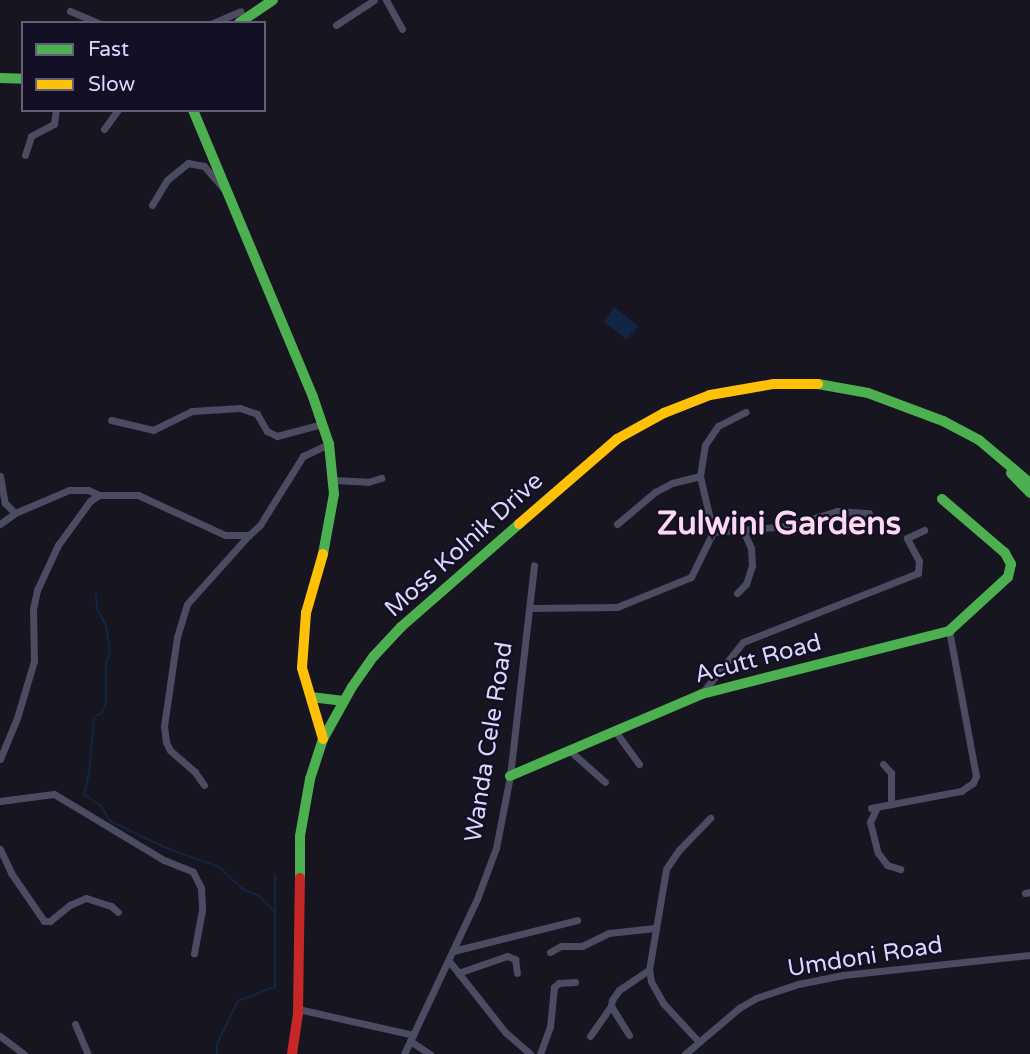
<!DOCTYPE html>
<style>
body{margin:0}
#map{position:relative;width:1030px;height:1054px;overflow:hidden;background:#161520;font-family:"Varela Round",sans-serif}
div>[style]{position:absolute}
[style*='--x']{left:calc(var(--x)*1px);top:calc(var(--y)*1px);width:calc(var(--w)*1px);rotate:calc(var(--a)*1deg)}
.water>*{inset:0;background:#112545;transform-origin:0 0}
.stream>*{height:2px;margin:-1px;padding:0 1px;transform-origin:1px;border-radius:1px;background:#112545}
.street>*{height:7px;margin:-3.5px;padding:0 3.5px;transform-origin:3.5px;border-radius:3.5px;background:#4b4b61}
.fast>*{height:10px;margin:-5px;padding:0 5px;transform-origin:5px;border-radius:5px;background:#4caf50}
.slow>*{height:10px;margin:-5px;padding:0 5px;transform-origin:5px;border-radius:5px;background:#ffc107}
.jam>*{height:10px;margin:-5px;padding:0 5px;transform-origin:5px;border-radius:5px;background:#c62828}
span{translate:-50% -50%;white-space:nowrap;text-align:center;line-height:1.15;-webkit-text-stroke:5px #131025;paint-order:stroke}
.street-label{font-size:24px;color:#dad6fd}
.district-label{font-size:32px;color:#fdd8f0;font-weight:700}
.legend{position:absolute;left:21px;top:21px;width:245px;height:91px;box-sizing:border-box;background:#131025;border:2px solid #635f7b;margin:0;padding:9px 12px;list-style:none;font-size:21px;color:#dad6fd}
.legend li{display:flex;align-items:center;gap:14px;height:35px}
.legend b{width:35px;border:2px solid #635f7b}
</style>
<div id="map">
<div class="water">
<div style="left:615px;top:307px;width:30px;height:18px;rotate:40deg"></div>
</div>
<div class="stream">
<div style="--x:96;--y:594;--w:15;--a:86"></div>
<div style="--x:97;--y:609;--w:18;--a:61"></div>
<div style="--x:106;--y:625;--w:27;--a:82"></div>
<div style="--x:110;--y:652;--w:13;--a:108"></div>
<div style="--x:106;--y:664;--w:39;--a:90"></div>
<div style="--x:106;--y:703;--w:11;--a:112"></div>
<div style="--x:102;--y:713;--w:9;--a:153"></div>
<div style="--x:94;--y:717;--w:56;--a:95.1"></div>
<div style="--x:89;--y:773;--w:22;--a:103"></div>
<div style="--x:84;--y:794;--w:21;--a:35"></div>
<div style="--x:101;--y:806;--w:17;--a:59"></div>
<div style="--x:110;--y:821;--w:62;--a:25.7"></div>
<div style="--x:166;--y:848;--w:56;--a:19.7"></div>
<div style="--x:219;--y:867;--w:33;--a:43"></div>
<div style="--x:243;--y:889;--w:16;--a:22"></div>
<div style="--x:258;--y:895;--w:23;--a:45"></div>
<div style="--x:217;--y:1054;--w:10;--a:-90"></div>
<div style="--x:217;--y:1044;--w:48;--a:-64"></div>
<div style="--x:238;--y:1001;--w:40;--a:-21"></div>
<div style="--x:275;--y:987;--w:112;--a:-90"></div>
</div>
<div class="street">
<div style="--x:386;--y:0;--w:33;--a:61"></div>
<div style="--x:70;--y:11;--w:30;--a:23"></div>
<div style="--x:213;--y:23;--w:30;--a:-23"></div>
<div style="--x:336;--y:25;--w:45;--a:-33.3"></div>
<div style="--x:104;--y:129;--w:24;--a:-54"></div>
<div style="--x:25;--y:155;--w:20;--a:-72"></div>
<div style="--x:31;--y:136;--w:26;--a:-28"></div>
<div style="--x:54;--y:124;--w:14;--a:-82"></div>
<div style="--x:152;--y:205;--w:29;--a:-59"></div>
<div style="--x:167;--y:180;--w:27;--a:-39"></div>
<div style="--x:188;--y:163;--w:16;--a:11"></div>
<div style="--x:204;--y:166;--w:32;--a:49"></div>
<div style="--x:111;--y:420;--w:43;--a:13.4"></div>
<div style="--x:153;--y:430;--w:43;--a:-26"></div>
<div style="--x:192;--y:411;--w:48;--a:-3.6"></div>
<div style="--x:240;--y:408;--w:18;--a:19"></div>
<div style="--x:257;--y:414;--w:20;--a:60"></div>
<div style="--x:267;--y:431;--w:11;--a:27"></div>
<div style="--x:277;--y:436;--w:47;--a:-14.9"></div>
<div style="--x:0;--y:476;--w:27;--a:80"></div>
<div style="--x:5;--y:503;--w:14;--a:45"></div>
<div style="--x:333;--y:480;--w:35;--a:3"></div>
<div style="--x:368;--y:482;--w:14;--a:-17"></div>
<div style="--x:0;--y:524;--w:19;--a:-36"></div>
<div style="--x:15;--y:513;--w:59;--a:-23.1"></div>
<div style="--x:69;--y:490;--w:19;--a:0"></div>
<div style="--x:88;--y:490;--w:12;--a:24"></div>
<div style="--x:617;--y:524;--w:50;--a:-40.1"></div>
<div style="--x:655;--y:492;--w:19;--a:-28"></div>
<div style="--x:672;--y:483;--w:29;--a:-14"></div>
<div style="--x:713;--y:532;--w:76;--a:-4.5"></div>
<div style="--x:789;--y:526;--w:50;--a:-17.4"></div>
<div style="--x:837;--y:511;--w:32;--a:4"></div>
<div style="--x:737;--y:593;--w:13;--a:-45"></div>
<div style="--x:746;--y:584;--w:19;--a:-72"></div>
<div style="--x:752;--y:566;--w:18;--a:-93"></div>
<div style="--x:751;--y:548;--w:20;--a:-114"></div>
<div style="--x:531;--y:608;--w:86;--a:-0.7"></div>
<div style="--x:617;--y:607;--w:80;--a:-22.1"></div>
<div style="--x:691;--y:577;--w:50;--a:-63.9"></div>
<div style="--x:713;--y:532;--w:57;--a:-103.1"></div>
<div style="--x:700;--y:476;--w:31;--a:-81"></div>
<div style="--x:705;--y:445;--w:23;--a:-56"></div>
<div style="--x:718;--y:426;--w:31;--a:-27"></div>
<div style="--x:702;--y:693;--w:65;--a:-51.2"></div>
<div style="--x:743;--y:642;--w:188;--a:-21.5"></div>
<div style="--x:918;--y:573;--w:12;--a:-85"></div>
<div style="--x:919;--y:561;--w:26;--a:-118"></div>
<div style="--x:907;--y:538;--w:19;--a:-25"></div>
<div style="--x:615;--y:731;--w:41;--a:54"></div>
<div style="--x:569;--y:750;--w:48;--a:41.6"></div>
<div style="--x:0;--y:759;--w:44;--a:-67.5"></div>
<div style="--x:17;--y:718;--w:59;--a:-73.4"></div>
<div style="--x:34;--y:661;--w:52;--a:-91.1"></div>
<div style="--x:33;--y:609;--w:19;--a:-78"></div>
<div style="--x:37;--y:590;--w:50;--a:-65"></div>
<div style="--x:58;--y:545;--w:54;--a:-54"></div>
<div style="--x:90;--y:501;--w:11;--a:-34"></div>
<div style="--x:99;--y:495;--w:39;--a:0"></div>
<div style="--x:138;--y:495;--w:96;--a:24.7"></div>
<div style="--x:225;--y:535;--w:24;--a:0"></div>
<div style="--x:249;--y:535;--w:15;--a:-42"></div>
<div style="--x:260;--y:525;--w:81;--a:-58.1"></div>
<div style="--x:303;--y:456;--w:29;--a:-25"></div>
<div style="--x:883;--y:764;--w:12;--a:48"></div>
<div style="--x:891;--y:773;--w:31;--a:90"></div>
<div style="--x:204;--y:785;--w:16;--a:-125"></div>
<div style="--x:195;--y:772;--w:33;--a:-139"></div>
<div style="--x:170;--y:750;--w:9;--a:-117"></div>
<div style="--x:166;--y:742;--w:16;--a:-97"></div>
<div style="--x:164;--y:726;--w:90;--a:-81.7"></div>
<div style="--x:177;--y:637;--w:34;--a:-73"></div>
<div style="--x:187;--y:604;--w:93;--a:-48.1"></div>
<div style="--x:0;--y:801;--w:54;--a:-7.4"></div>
<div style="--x:54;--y:794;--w:128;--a:31"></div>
<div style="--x:164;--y:860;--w:31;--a:22"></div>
<div style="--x:193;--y:872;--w:18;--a:63"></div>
<div style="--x:201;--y:888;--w:22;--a:87"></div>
<div style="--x:202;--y:910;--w:44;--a:100.5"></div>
<div style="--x:877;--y:807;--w:17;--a:115"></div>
<div style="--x:870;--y:822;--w:32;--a:76"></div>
<div style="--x:878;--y:853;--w:15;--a:53"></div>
<div style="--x:887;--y:865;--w:14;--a:17"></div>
<div style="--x:871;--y:808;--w:92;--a:-10.7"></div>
<div style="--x:961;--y:791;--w:14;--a:-34"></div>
<div style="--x:973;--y:783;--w:8;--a:-67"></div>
<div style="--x:976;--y:776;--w:147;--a:-100.5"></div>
<div style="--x:0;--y:849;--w:26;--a:65"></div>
<div style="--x:11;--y:873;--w:58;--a:55.5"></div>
<div style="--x:44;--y:921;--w:6;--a:0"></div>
<div style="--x:50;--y:921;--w:26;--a:-39"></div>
<div style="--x:70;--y:905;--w:17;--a:-24"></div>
<div style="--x:86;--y:898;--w:26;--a:18"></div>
<div style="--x:111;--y:906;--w:9;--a:41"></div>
<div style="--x:1025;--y:893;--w:5;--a:-11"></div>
<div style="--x:453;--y:951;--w:128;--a:-14"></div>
<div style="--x:550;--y:952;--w:13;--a:-29"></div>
<div style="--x:561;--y:946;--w:21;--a:0"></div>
<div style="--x:582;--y:946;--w:30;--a:-26"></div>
<div style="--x:609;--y:933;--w:46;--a:-6.2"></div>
<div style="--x:449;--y:961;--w:90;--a:51.7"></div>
<div style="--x:505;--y:1032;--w:33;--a:41"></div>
<div style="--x:458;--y:973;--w:52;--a:-19.1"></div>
<div style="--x:507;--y:956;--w:9;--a:21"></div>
<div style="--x:515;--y:959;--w:14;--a:82"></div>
<div style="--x:298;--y:1009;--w:118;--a:12.7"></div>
<div style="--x:75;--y:1024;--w:33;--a:67"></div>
<div style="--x:629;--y:1035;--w:34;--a:-122"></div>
<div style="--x:611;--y:1006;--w:6;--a:-81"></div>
<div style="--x:612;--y:1000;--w:12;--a:-55"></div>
<div style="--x:619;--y:990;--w:36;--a:-34"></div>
<div style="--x:0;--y:1036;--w:30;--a:37"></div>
<div style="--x:590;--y:1036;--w:37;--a:-55"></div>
<div style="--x:410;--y:1041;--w:24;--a:33"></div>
<div style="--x:699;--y:1042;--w:53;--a:-132.7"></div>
<div style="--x:663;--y:1003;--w:25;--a:-119"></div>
<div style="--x:651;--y:981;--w:11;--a:-100"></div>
<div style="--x:649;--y:970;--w:102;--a:-80.4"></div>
<div style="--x:666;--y:869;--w:23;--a:-56"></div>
<div style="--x:679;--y:850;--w:45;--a:-45.9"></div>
<div style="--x:404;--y:1054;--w:171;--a:-64.8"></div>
<div style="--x:477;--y:899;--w:54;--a:-69.6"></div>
<div style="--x:496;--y:848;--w:73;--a:-79"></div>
<div style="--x:510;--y:776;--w:212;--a:-83.5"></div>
<div style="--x:540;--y:1054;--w:29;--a:-70"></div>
<div style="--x:550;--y:1027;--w:40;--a:-84.3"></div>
<div style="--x:554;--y:987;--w:6;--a:-39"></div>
<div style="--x:559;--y:983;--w:16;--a:-4"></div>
<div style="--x:685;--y:1054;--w:71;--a:-40.4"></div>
<div style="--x:739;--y:1008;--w:20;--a:-30"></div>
<div style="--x:756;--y:998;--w:44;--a:-18.4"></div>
<div style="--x:798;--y:984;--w:46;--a:-11.3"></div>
<div style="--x:843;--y:975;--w:188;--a:-6.1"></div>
</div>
<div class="fast">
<div style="--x:239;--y:23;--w:41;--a:-34.1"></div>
<div style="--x:0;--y:78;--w:23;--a:2"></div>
<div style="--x:193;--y:110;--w:311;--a:67.3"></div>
<div style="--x:313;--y:397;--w:50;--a:71.2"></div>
<div style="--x:329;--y:444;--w:50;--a:84.3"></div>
<div style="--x:334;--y:494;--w:61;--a:100.4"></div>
<div style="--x:818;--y:384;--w:51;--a:10.2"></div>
<div style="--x:868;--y:393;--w:80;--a:20.5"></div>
<div style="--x:943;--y:421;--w:41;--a:27.8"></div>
<div style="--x:979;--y:440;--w:67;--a:40.1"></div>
<div style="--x:1011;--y:473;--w:28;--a:46"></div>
<div style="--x:311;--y:697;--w:33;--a:7"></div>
<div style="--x:510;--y:776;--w:209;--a:-23.1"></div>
<div style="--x:702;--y:694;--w:255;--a:-14.3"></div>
<div style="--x:949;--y:631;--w:80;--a:-42.5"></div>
<div style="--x:1008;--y:577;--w:13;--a:-77"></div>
<div style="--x:1011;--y:564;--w:13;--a:-119"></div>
<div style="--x:1005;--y:553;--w:83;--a:-139.4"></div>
<div style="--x:300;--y:878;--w:42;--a:-90"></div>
<div style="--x:300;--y:836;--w:58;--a:-80"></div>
<div style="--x:310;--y:779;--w:42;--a:-72"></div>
<div style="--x:323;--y:739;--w:60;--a:-60.9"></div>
<div style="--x:352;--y:687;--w:38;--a:-55"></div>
<div style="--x:374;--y:656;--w:40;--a:-47"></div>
<div style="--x:401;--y:627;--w:157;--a:-41.1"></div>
</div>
<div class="slow">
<div style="--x:519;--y:524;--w:130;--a:-40.9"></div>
<div style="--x:617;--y:439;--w:54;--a:-29"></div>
<div style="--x:664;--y:413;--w:49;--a:-21.4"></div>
<div style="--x:710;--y:395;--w:65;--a:-9.8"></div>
<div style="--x:774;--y:384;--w:44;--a:0"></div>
<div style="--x:323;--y:554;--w:61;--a:106.1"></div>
<div style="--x:306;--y:613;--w:55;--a:94.2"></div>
<div style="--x:302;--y:668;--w:74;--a:73.5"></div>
</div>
<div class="jam">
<div style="--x:292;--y:1054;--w:40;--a:-81.5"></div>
<div style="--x:298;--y:1014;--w:136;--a:-89.2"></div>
</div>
<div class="street-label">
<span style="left:464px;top:545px;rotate:-42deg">Moss Kolnik Drive</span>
<span style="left:758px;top:659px;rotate:-15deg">Acutt Road</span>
<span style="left:489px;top:742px;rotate:-81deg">Wanda Cele Road</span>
<span style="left:865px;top:957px;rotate:-9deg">Umdoni Road</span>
</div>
<div class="district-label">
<span style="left:779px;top:524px">Zulwini Gardens</span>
</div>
<ul class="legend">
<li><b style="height:9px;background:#4caf50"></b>Fast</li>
<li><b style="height:9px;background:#ffc107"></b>Slow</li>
</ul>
</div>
